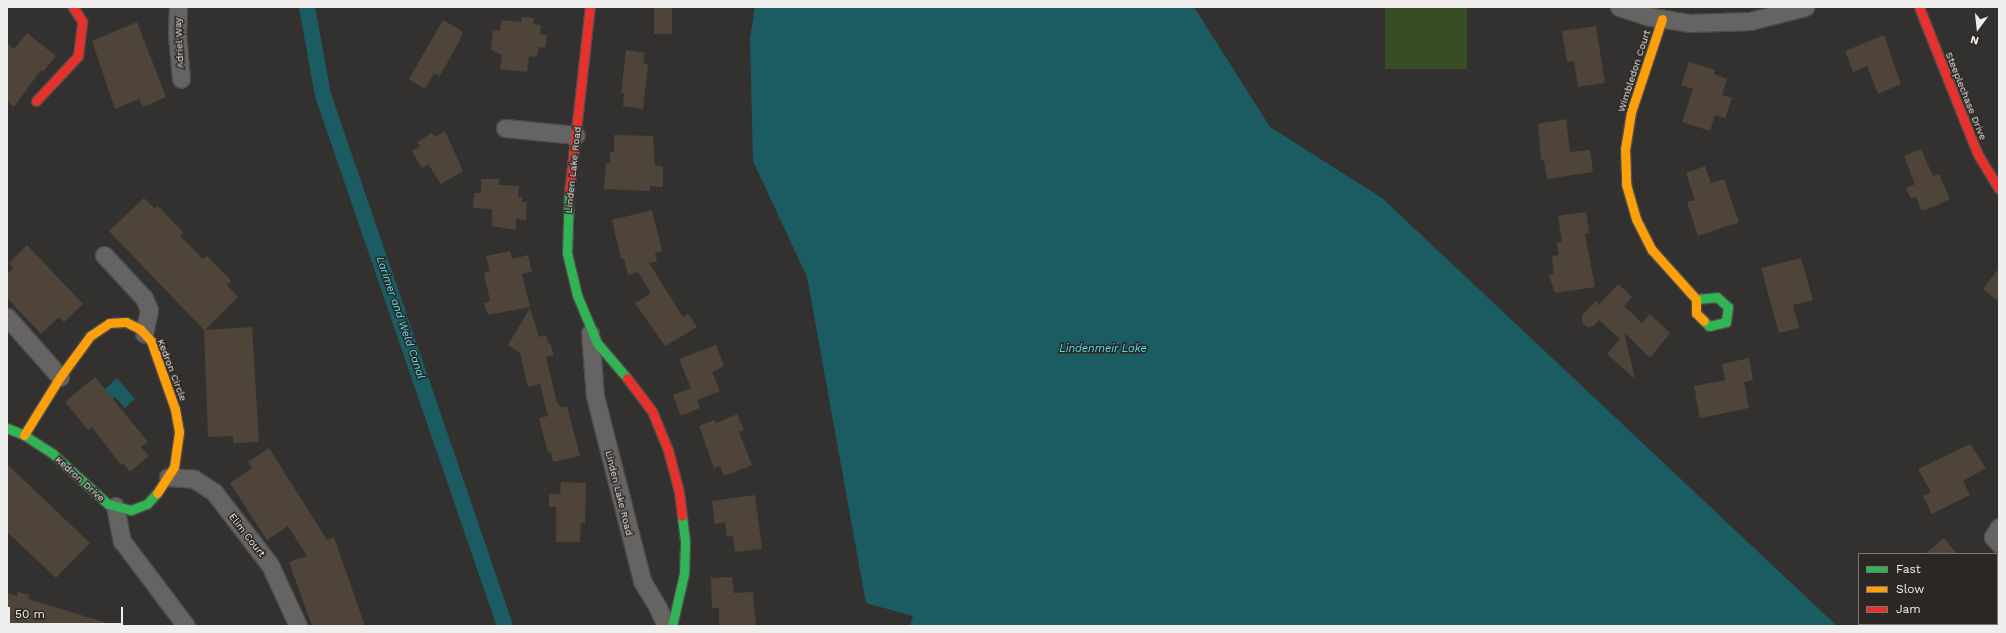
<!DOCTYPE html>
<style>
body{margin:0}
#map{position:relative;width:2006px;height:633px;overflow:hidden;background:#33312f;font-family:"Work Sans",sans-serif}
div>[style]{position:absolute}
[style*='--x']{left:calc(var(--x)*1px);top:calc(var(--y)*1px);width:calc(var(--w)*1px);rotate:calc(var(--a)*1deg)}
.green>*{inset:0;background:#364d26;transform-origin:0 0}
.water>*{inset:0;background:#1b5c63}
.canal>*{height:16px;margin:-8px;padding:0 8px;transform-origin:8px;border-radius:8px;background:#1b5c63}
.building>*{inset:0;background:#4e4439;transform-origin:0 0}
.roads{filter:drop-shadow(1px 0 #4e4d4b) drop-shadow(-1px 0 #4e4d4b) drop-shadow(0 1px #4e4d4b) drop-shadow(0 -1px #4e4d4b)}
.street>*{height:17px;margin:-8.5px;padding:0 8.5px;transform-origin:8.5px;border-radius:8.5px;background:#656463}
.fast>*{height:9px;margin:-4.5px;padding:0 4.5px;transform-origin:4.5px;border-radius:4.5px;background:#30b455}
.slow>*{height:9px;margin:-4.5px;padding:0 4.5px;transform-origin:4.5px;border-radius:4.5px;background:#ff9f0a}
.jam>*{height:9px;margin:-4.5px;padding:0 4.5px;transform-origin:4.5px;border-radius:4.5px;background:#e5322d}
span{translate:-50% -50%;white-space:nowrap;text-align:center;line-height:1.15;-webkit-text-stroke:3px #2a2725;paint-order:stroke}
.street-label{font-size:10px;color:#f1efed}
.water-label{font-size:11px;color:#5bdfee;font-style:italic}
.frame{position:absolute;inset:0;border:8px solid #f1efed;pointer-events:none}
.legend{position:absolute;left:1858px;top:553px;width:140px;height:72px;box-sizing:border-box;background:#2a2725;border:1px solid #7a7775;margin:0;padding:5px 7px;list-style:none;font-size:12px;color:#f1efed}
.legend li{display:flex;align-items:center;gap:8px;height:20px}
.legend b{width:20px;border:1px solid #7a7775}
.north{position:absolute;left:1958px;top:8px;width:40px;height:40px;-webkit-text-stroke:3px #2a2725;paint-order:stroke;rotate:195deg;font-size:11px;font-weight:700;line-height:16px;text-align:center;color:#f1efed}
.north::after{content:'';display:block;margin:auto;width:14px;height:18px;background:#f1efed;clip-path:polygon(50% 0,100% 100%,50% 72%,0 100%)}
.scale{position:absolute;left:8px;top:607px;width:115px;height:18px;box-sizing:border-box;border:2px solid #f1efed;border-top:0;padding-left:5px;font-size:12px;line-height:14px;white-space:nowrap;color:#f1efed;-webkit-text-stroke:3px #2a2725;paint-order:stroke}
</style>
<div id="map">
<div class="green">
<div style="left:1385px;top:7px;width:82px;height:62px"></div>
</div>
<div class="water">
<div style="clip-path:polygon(755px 7px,1194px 7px,1270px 127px,1382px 198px,1837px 626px,910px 626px,913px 616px,866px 603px,807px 277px,753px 161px,750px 38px)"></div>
<div style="clip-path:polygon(117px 378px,135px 399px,125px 408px,115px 397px,109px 401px,102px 392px)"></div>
</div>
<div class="canal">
<div style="--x:307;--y:7;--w:89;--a:79.7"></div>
<div style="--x:323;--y:95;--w:561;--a:71.08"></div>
</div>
<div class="building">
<div style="left:654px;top:7px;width:18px;height:27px"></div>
<div style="clip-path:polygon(522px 17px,534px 18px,533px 24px,541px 25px,540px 34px,547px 35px,545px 48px,539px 47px,537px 57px,529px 56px,527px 72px,500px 69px,502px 55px,491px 50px,493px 30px,500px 31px,502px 20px,521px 22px)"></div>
<div style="clip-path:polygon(443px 20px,462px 31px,462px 36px,440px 76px,434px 73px,425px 89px,409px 79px)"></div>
<div style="clip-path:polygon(137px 22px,166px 97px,143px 107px,139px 99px,115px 109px,92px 41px)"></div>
<div style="clip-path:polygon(1596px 26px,1605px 83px,1578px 87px,1574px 61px,1567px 62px,1562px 31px)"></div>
<div style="clip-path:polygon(27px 33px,56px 56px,43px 72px,41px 70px,14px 107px,7px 101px,7px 43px,14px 49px)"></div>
<div style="clip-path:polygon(1884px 35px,1901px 84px,1878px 94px,1867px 66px,1853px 72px,1845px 51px)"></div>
<div style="clip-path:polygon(626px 50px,645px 53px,643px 63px,648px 64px,643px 109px,623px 106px,624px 93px,621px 93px)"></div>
<div style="clip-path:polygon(1689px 62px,1715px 70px,1714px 74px,1727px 79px,1722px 95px,1732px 98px,1725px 118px,1715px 115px,1710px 131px,1682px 122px,1693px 89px,1681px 85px)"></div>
<div style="clip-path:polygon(1566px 119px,1570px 152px,1590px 150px,1593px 172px,1547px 179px,1544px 160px,1541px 160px,1538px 124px)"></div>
<div style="clip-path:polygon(445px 131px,463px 171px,441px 184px,428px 164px,422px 168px,412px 151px,420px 146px,417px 142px,432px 133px,435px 137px)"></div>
<div style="clip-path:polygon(614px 135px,653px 136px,655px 166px,663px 166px,663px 187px,650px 186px,650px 191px,604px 189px,606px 163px,610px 163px,610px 152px,614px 152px)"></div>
<div style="clip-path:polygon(1921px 149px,1933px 176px,1939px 174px,1950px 199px,1926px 210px,1921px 210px,1916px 197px,1911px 199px,1906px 188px,1915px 184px,1904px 156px)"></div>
<div style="clip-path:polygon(1705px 166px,1711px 183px,1724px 179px,1739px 222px,1698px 236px,1687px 202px,1695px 200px,1686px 173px)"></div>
<div style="clip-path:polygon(481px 179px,499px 179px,499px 185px,519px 186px,518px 197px,522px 197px,522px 202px,527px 202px,526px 220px,516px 219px,516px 230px,492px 226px,492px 209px,473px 208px,474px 193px,481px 193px)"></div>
<div style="clip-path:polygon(144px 198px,155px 209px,158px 206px,183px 232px,180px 236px,203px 259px,207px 256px,231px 281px,227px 285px,238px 297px,205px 330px,252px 327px,259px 442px,233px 443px,233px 436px,208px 437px,204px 330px,109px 231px)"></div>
<div style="clip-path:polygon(652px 210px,662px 251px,655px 253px,657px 261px,649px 263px,683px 317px,688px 314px,697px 327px,665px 346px,635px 303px,651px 293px,638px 272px,628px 275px,624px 259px,621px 259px,612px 220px)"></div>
<div style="clip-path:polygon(1586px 212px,1589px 233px,1585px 234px,1595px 287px,1555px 293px,1549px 275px,1554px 274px,1552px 256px,1559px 255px,1557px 243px,1562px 242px,1558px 216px)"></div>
<div style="clip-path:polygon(27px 245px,83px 304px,64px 322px,59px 317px,41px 334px,7px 298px,7px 274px,13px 268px,9px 263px)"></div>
<div style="clip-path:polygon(510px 251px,512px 259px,528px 255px,532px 272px,522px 274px,530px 307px,488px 315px,484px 303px,490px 301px,484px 273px,490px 271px,486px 256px)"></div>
<div style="clip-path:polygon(1801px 258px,1813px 300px,1793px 305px,1799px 328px,1779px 333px,1761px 268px)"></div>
<div style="clip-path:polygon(1999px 268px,1999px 302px,1983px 289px)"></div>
<div style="clip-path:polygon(1618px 284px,1632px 297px,1624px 306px,1642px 323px,1650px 314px,1670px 333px,1650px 358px,1624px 332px,1635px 379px,1607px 354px,1620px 339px,1599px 320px,1594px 326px,1587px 327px,1582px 322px,1582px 315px,1597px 300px,1598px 306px)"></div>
<div style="clip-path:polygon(530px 308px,539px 337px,546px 335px,548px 343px,550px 343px,554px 355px,546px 357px,556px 399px,560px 407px,567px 406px,580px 456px,553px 462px,551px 452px,548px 453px,539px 418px,548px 416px,540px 384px,528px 387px,520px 353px,508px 345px)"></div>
<div style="clip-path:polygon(716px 345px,724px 366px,712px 372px,720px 391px,697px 400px,700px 408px,681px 416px,673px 395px,691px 388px,679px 359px)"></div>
<div style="clip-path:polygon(1749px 358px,1753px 380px,1744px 382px,1749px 408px,1700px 418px,1694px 386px,1725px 380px,1722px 364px)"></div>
<div style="clip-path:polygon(95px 377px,148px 442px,141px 447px,149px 456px,130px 472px,123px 463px,121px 465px,92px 427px,88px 430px,65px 402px)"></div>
<div style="clip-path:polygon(737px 414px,744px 430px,739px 432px,752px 465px,724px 476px,720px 466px,714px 468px,699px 426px,714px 420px,716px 423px)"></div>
<div style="clip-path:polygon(1970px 444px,1986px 468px,1963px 481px,1970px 495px,1932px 514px,1923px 496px,1931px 492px,1918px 469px)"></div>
<div style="clip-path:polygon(269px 448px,327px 540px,334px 537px,365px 626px,312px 626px,289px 562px,307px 556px,288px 526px,267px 540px,230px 483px,252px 468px,248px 462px)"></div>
<div style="clip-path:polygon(7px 464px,90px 543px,56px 578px,7px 532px)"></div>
<div style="clip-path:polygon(561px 482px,586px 483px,585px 523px,581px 523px,580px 542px,556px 542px,556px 507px,549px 507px,549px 494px,560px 494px)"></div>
<div style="clip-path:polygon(755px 495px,762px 549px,735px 552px,733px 536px,727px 537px,725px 522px,715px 524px,712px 501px)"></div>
<div style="clip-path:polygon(1944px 538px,1957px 554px,1925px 554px)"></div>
<div style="clip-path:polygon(732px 577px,734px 593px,753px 592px,756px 626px,719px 626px,719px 608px,712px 608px,711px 578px)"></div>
<div style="clip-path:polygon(18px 592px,29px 595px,28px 599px,104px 622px,103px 626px,7px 626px,7px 593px,17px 596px)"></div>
</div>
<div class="roads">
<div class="street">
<div style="--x:178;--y:7;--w:27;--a:92"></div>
<div style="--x:177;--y:34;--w:45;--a:84.9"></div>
<div style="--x:1619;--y:7;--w:28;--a:18"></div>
<div style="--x:1646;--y:16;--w:45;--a:9"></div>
<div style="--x:1690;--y:23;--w:60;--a:-1.9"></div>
<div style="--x:1750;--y:21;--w:57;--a:-14.3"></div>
<div style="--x:505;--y:128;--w:71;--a:5.6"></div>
<div style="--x:104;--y:255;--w:59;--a:47.1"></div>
<div style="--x:144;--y:298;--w:13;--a:67"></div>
<div style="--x:149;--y:310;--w:24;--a:102"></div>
<div style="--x:7;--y:317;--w:80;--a:48.5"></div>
<div style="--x:590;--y:333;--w:63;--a:85.5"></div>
<div style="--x:595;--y:396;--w:191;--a:75.7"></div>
<div style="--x:642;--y:581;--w:31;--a:59"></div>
<div style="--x:658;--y:608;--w:20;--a:66"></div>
<div style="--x:168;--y:477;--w:26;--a:4"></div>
<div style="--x:194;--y:479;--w:24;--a:33"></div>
<div style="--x:214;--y:492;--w:92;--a:52.5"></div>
<div style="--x:270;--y:565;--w:67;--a:65.3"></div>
<div style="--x:115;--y:506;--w:36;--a:79"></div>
<div style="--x:122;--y:541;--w:106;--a:53"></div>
<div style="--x:1999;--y:527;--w:12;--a:121"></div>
<div style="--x:1993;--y:537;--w:9;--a:49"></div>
</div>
<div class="fast">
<div style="--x:569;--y:193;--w:60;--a:91.9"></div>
<div style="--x:567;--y:253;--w:43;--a:76.6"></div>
<div style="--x:577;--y:295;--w:52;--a:67.4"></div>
<div style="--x:597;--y:343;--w:46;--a:49.4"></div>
<div style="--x:1696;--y:299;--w:21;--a:-5"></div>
<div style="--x:1717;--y:297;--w:15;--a:42"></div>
<div style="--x:1728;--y:307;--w:15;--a:98"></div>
<div style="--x:1726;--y:322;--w:17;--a:167"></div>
<div style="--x:1709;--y:326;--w:7;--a:-135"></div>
<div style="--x:7;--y:428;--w:18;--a:22"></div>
<div style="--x:24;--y:435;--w:35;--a:33"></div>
<div style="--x:53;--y:454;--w:74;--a:42.3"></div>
<div style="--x:108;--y:504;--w:24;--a:15"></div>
<div style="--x:131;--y:510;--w:17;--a:-21"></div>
<div style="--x:147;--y:504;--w:15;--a:-48"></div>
<div style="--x:672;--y:626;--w:53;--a:-77"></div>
<div style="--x:684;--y:574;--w:33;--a:-88"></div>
<div style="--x:685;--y:541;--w:25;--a:-97"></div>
</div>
<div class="slow">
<div style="--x:1662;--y:19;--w:98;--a:108.4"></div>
<div style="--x:1631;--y:112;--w:36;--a:99"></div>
<div style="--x:1625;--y:148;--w:36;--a:88"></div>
<div style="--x:1626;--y:184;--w:36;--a:74"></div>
<div style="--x:1636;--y:219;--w:35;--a:63"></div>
<div style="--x:1652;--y:250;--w:66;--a:48.1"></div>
<div style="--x:1696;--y:299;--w:14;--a:90"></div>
<div style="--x:1696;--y:313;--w:11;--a:45"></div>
<div style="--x:24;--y:435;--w:68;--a:-58.2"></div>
<div style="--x:60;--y:377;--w:51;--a:-53.8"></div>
<div style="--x:90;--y:336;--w:23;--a:-34"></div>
<div style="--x:109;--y:323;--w:17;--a:-3"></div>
<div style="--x:126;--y:322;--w:16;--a:27"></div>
<div style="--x:140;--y:329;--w:16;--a:47"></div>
<div style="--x:151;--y:341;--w:72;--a:70.6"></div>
<div style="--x:175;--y:409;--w:23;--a:80"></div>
<div style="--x:179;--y:432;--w:35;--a:98"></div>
<div style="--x:174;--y:467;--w:31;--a:123"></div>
</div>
<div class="jam">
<div style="--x:1919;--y:7;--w:157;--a:68.3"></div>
<div style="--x:1977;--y:153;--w:42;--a:58.6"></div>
<div style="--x:36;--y:101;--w:62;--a:-47"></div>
<div style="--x:78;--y:56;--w:35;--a:-83"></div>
<div style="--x:82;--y:21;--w:17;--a:-123"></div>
<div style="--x:569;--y:193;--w:187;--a:-83.6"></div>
<div style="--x:627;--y:378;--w:41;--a:52.9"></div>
<div style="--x:652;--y:411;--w:42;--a:67.7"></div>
<div style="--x:668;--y:450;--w:43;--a:75.3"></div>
<div style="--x:679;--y:492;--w:24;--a:83"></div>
</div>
</div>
<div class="street-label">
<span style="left:179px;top:43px;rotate:-93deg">Adriel Way</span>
<span style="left:1634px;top:71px;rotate:-72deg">Wimbledon Court</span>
<span style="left:1966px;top:96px;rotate:68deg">Steeplechase Drive</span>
<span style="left:573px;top:170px;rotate:-84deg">Linden Lake Road</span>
<span style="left:172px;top:370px;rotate:69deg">Kedron Circle</span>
<span style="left:80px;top:479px;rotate:42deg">Kedron Drive</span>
<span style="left:619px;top:493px;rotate:76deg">Linden Lake Road</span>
<span style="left:247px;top:535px;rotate:52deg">Elim Court</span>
</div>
<div class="water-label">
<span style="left:400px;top:318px;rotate:71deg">Larimer and Weld Canal</span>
<span style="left:1103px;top:349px">Lindenmeir Lake</span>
</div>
<div class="frame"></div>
<ul class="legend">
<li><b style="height:5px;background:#30b455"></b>Fast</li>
<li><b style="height:5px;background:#ff9f0a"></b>Slow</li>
<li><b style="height:5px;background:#e5322d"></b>Jam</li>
</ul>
<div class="north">N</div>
<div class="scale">50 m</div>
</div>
